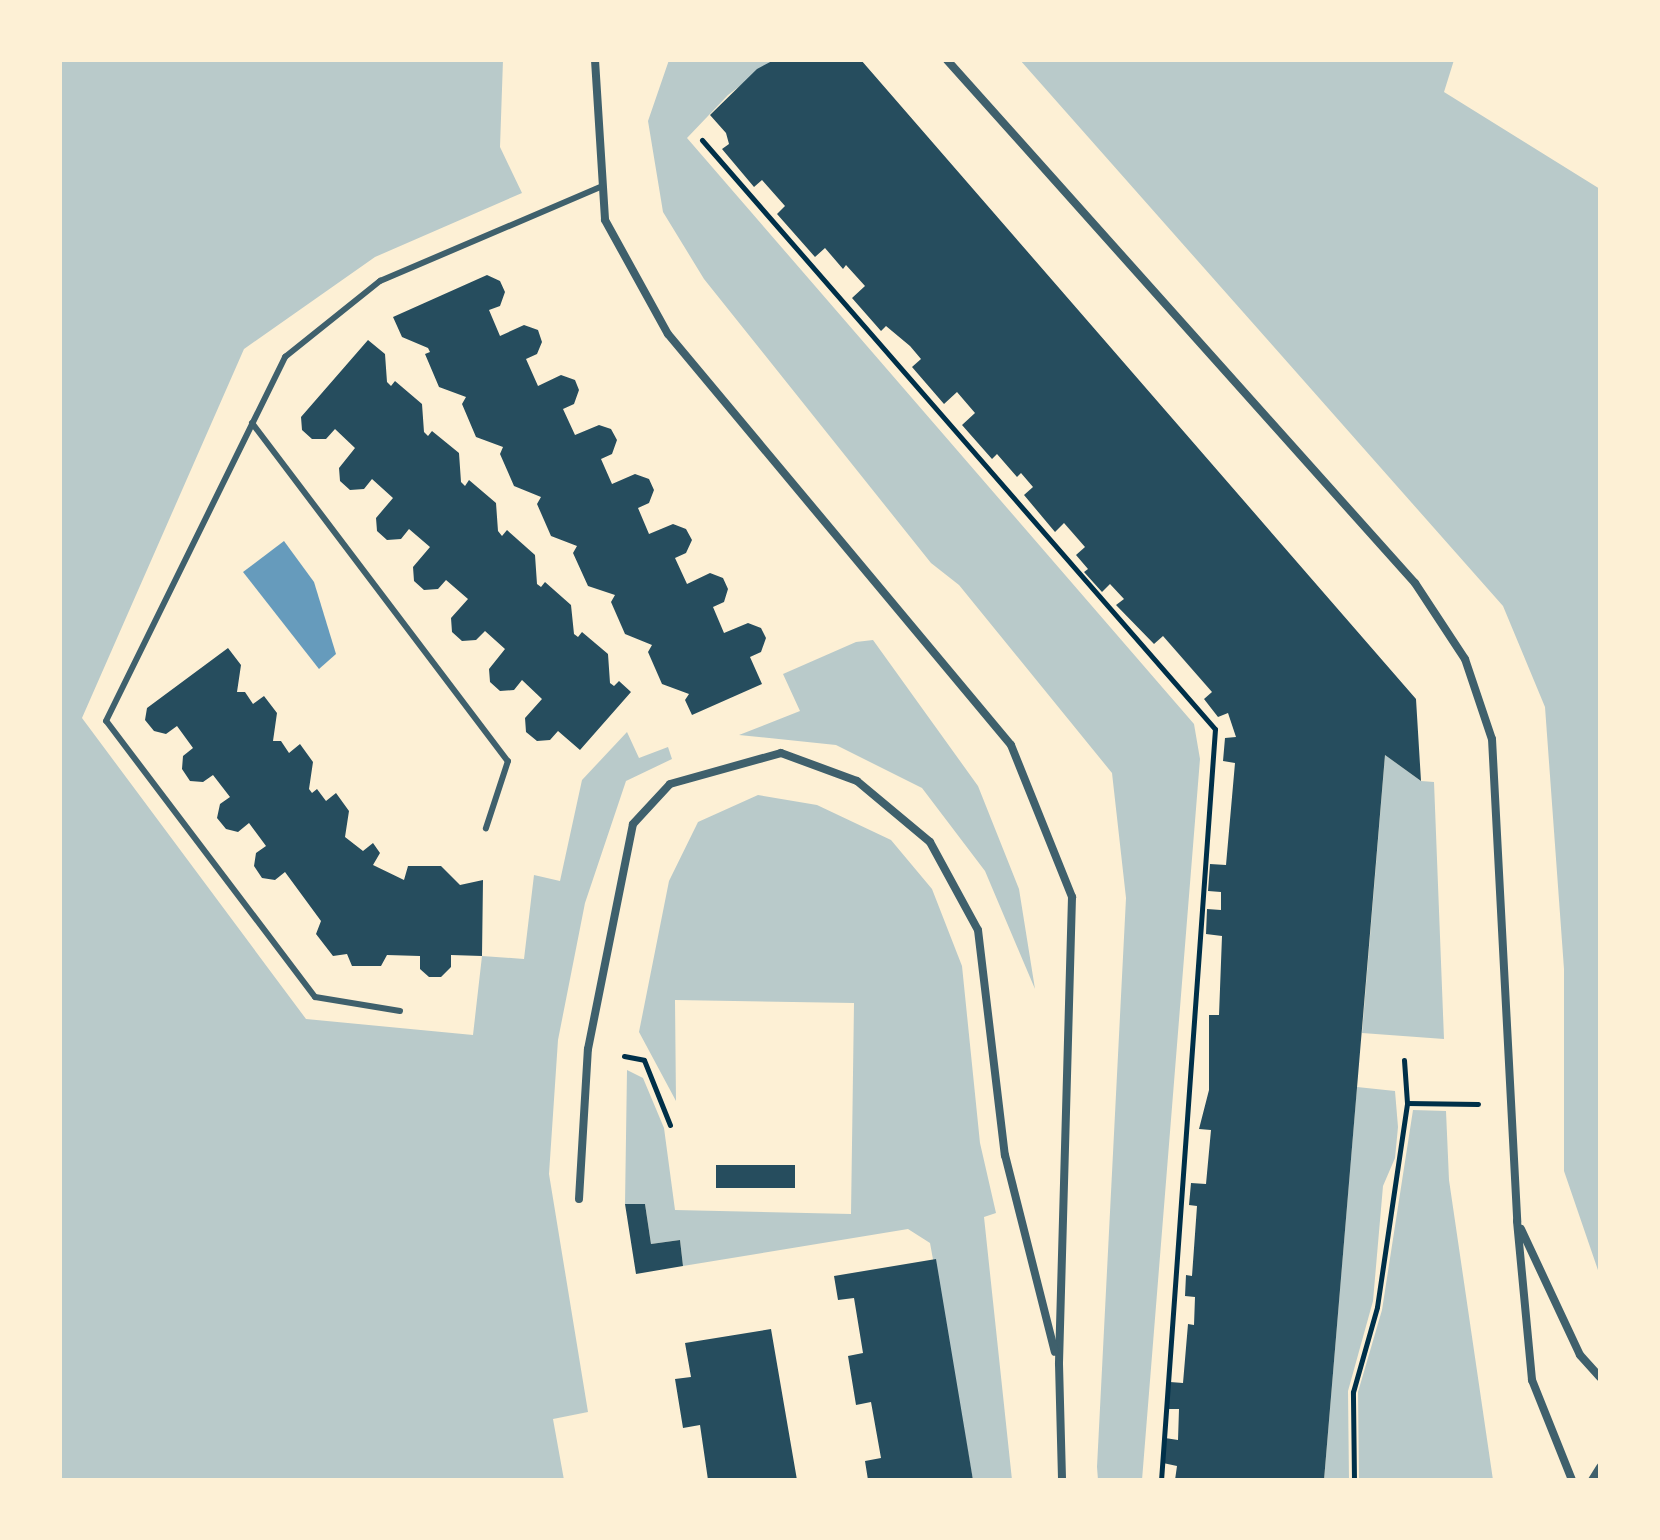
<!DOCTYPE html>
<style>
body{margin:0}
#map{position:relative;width:1660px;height:1540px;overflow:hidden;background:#fdf0d5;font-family:"Archivo Narrow",sans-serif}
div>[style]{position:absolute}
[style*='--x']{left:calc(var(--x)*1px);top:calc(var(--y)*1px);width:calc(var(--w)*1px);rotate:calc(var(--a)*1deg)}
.green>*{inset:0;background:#b9caca}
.water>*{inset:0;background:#669bbc}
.building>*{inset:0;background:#264d5e;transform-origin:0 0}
.path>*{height:5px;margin:-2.5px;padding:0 2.5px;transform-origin:2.5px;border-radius:2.5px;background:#003049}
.service>*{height:6px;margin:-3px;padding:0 3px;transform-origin:3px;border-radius:3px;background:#3f606c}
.minor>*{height:8px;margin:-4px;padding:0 4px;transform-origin:4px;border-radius:4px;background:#3f606c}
span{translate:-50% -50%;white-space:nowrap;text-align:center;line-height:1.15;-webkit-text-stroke:8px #fdf0d5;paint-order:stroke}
.frame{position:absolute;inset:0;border:62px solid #fdf0d5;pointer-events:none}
</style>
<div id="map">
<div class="green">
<div style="clip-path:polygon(60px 60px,503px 60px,500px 147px,522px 193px,375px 257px,244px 349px,82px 718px,306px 1019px,473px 1035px,482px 956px,524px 959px,534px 875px,560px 881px,582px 780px,627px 732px,639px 758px,668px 747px,672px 759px,626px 781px,585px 903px,558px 1040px,549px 1174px,588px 1412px,553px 1419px,564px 1480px,62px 1480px)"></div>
<div style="clip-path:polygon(669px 60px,774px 60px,728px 95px,687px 138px,1194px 724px,1200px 759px,1142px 1480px,1098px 1480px,1097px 1467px,1126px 898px,1112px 773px,959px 585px,931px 563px,704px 279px,663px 212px,648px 121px)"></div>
<div style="clip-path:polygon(1020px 60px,1454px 60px,1444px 92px,1600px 189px,1600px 1276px,1564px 1171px,1564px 969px,1545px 707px,1503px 606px)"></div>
<div style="clip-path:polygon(873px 640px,978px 786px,1019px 889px,1035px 989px,985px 871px,922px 788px,836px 745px,739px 735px,800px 711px,783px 674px,856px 642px)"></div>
<div style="clip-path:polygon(1385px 755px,1421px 781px,1434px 782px,1444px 1039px,1362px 1033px)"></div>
<div style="clip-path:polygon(758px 795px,817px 805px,891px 840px,932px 889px,962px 966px,980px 1143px,996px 1213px,984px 1217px,1012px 1480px,973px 1480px,930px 1243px,908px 1229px,683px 1266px,680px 1240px,651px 1244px,645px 1204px,625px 1204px,627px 1070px,643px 1078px,664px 1128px,675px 1210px,851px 1214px,854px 1003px,675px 1000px,676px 1101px,639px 1032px,669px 881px,698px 822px)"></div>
<div style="clip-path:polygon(1357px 1087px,1395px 1091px,1398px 1127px,1395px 1158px,1383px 1186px,1373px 1301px,1348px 1391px,1349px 1480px,1324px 1480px)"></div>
<div style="clip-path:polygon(1413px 1110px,1446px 1111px,1449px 1180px,1493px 1480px,1359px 1480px,1358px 1392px,1382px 1310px)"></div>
</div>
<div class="water">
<div style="clip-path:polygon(284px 541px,314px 582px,336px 654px,319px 669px,243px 572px)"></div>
</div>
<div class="building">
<div style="clip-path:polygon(774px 60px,861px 60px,1416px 699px,1421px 781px,1385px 755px,1324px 1480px,1175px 1480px,1177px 1466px,1163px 1463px,1165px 1438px,1178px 1440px,1179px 1409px,1168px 1409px,1170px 1382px,1183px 1383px,1188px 1324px,1194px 1325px,1195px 1297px,1185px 1296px,1186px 1275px,1192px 1276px,1197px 1206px,1189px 1205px,1191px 1183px,1206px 1184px,1211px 1130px,1199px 1129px,1209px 1090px,1209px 1015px,1219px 1015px,1222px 936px,1206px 934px,1207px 909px,1221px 910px,1221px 892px,1208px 891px,1210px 864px,1226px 865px,1235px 763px,1223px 761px,1225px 738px,1236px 737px,1228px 713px,1218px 717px,1204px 699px,1212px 692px,1163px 636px,1154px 644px,1116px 605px,1124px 599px,1110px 584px,1102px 592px,1084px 572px,1088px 569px,1076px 555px,1085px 547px,1064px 523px,1055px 532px,1024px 495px,1033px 487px,1021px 473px,1017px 477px,997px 454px,992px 459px,962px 425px,975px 413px,957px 392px,944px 404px,912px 367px,921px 359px,910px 346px,886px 326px,881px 331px,852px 298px,865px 286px,846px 265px,843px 269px,825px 248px,815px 257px,777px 214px,785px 206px,762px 180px,754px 187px,722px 149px,729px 144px,726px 133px,710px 115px,757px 69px)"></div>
<div style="clip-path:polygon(487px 275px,500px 281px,505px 292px,500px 306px,489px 310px,500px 336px,524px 325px,538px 330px,542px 342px,537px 354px,526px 359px,538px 386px,561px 375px,575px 380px,579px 390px,574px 404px,563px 409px,575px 435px,599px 425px,611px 429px,617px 440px,612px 454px,601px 459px,612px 484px,635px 474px,649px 479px,654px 490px,649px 503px,638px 508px,649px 534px,673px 524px,686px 529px,692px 540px,686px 553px,675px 558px,687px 584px,710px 573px,723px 578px,728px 589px,724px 602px,713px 607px,724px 633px,748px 623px,761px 628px,766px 638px,761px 652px,750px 657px,762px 684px,692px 715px,685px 700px,689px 694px,662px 684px,648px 652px,652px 645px,625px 634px,611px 602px,615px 595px,588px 586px,573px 553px,577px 546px,551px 536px,537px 504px,541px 497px,514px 486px,500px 454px,503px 447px,476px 437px,462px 404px,466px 397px,439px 387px,425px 354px,430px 352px,428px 348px,402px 337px,393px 317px)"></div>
<div style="clip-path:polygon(368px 340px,385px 354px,387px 382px,391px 386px,395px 381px,422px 404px,424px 432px,428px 436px,432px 431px,459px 453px,461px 482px,465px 486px,469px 480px,496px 503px,498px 531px,502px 536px,507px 530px,535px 555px,537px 584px,541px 587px,545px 582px,571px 605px,574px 634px,578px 637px,582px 632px,608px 654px,610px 683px,614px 686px,619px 681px,631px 692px,580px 750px,558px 731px,550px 740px,537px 741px,526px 732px,525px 718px,542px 699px,522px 680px,514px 690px,500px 691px,490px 682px,489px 669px,505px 649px,485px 631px,476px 640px,462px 641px,452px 632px,451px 618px,468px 599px,446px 580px,438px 589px,424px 590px,414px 581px,413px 567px,430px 547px,409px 529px,401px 539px,387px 540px,377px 531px,376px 518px,393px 498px,372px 479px,364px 489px,350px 490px,340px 481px,339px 468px,355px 448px,335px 429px,326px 439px,312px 439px,302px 430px,301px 417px)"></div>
<div style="clip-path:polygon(228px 648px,241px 665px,237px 692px,245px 692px,253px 704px,264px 696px,277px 713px,273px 741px,281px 741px,289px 753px,300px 744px,313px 762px,309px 789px,312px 793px,317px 789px,326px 801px,336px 793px,349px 811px,345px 837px,363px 851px,373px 843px,380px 853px,373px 865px,404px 880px,408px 866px,441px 866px,460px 885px,483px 880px,482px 956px,451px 955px,451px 967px,441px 977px,429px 977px,420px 969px,420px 956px,387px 955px,381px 966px,352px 966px,347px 954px,333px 956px,316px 934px,321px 921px,285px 872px,275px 880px,262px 878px,254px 866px,256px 853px,266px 846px,249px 823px,238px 832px,226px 829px,217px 818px,220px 804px,230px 797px,213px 775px,203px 782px,190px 781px,182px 769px,183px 756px,193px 748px,177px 726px,166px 734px,154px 731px,145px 720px,147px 708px)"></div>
<div style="left:716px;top:1165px;width:79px;height:23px"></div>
<div style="clip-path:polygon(625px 1204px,645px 1204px,651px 1244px,680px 1240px,683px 1266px,636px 1274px)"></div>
<div style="clip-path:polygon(936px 1259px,973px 1480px,868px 1480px,865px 1461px,881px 1458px,871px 1402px,856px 1405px,848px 1356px,863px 1353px,854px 1298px,838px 1300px,834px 1276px)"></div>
<div style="clip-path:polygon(771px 1329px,797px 1480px,708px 1480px,700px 1425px,683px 1428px,675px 1379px,691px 1377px,685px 1343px)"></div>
</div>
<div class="path">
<div style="--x:702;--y:140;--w:781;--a:48.95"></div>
<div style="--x:1215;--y:729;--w:753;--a:94.11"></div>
<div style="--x:624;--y:1056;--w:20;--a:11"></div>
<div style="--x:644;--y:1060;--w:70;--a:68.2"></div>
<div style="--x:1404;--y:1060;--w:43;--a:86"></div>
<div style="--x:1354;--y:1480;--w:88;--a:-90.7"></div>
<div style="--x:1353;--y:1392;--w:88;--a:-74.2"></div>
<div style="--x:1377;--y:1307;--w:206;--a:-81.6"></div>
<div style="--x:1407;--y:1103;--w:71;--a:0.8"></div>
</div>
<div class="service">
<div style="--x:252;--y:423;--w:424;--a:52.9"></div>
<div style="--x:508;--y:761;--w:71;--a:108.2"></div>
<div style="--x:400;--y:1011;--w:86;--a:-170.6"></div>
<div style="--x:315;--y:997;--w:346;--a:-127.1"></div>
<div style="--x:106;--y:721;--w:406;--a:-63.8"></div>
<div style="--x:285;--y:357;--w:122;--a:-38.7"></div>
<div style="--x:380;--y:281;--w:242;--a:-23.1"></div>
</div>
<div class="minor">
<div style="--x:595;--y:60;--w:160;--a:86.4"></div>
<div style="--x:605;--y:220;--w:130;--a:61.1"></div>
<div style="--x:668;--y:334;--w:535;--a:50.15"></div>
<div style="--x:1011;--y:745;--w:164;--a:68.1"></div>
<div style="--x:1072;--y:897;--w:467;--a:91.6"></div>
<div style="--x:1059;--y:1364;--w:116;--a:88.5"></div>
<div style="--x:947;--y:60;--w:702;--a:48.18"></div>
<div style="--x:1415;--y:583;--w:91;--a:56.7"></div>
<div style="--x:1465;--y:659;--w:84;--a:71.4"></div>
<div style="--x:1492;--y:739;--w:483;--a:87"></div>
<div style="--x:1517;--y:1221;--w:160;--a:84.6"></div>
<div style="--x:1532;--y:1380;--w:108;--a:68.2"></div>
<div style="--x:579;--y:1199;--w:150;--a:-86.6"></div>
<div style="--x:588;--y:1049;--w:229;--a:-78.7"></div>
<div style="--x:633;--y:824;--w:54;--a:-47.2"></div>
<div style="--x:670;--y:784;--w:115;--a:-15.6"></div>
<div style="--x:781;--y:753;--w:81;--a:20.2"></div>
<div style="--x:857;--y:781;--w:95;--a:39.9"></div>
<div style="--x:930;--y:842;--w:100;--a:61.4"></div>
<div style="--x:978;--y:930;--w:227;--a:83.2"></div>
<div style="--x:1005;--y:1155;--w:203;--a:75.8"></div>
<div style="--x:1521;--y:1229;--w:139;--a:64.9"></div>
<div style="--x:1580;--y:1355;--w:30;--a:48"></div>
<div style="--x:1592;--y:1480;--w:15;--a:-58"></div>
</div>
<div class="frame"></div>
</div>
